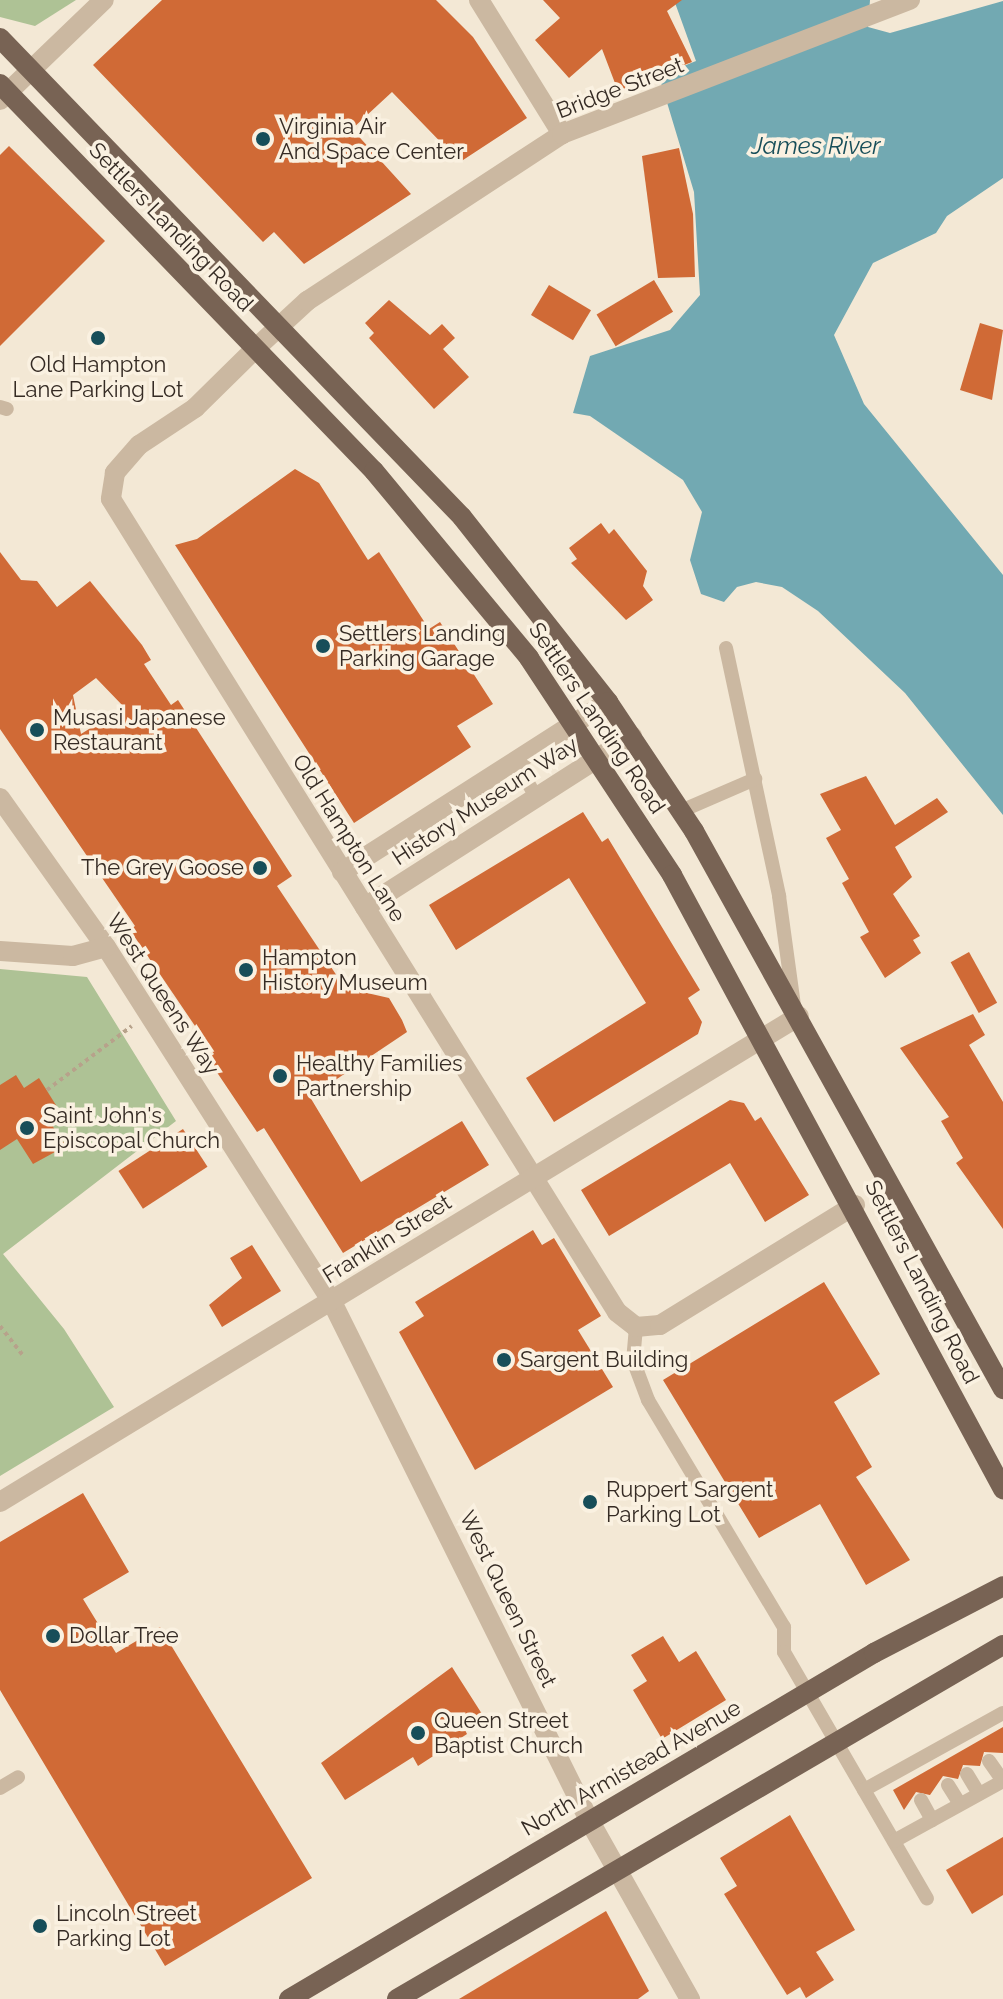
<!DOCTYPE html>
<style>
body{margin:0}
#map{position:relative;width:1003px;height:1999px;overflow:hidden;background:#f3e8d5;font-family:Raleway,sans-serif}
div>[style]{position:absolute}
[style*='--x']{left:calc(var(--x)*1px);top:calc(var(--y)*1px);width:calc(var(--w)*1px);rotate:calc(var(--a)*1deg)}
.green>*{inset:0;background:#aec295}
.water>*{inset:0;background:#72a9b2}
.building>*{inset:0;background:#d06a36;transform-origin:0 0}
.path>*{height:4px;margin-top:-2px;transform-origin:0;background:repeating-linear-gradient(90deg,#b7a28b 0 4px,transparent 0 8px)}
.service>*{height:14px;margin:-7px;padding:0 7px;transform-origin:7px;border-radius:7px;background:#cbb8a1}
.minor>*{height:20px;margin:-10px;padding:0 10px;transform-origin:10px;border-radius:10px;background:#cbb8a1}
.tertiary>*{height:20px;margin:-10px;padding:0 10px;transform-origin:10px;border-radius:10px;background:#cbb8a1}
.primary>*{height:20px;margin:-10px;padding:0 10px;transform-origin:10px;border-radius:10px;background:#786354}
.dots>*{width:22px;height:22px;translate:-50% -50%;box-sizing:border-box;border:4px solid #faf1e1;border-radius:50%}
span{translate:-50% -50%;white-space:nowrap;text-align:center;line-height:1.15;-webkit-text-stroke:7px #faf1e1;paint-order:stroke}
.street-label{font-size:22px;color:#352b24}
.poi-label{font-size:22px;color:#352b24}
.left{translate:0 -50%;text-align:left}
.right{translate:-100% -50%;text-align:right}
.water-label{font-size:24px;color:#174e59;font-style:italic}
</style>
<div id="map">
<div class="green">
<div style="clip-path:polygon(0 0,76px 0,35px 26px,0 17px)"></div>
<div style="clip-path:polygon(0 969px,87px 977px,176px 1121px,3px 1254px,64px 1329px,114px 1407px,0 1476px)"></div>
</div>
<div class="water">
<div style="clip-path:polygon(674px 0,870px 0,868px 27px,890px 33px,1003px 1px,1003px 178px,947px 216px,936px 233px,873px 263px,834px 335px,864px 404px,1003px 575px,1003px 815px,905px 693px,818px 611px,782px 587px,756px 582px,737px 587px,724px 602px,701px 594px,690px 560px,702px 512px,683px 480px,590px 416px,573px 413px,590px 356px,670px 330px,700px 295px,694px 192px,659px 76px,696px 61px)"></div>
</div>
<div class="building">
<div style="clip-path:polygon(162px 0,436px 0,473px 37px,527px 118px,460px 162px,392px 92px,352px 129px,411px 194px,304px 264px,274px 232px,263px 242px,93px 65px)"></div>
<div style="clip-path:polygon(543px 0,682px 0,667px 11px,692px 62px,618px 91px,602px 49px,569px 78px,535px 40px,560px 18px)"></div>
<div style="clip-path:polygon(9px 146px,105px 241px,0 346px,0 155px)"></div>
<div style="clip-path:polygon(679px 148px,693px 214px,695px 277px,658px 278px,642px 156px)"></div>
<div style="left:654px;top:280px;width:37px;height:67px;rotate:59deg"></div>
<div style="left:549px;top:285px;width:49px;height:35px;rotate:31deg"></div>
<div style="clip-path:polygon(389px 300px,430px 335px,442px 324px,455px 338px,443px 349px,469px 377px,434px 409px,369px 338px,374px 333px,365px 323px)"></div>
<div style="clip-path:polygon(980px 323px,1003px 330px,992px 400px,960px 390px)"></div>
<div style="clip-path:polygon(295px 469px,319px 483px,368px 560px,379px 552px,429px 629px,440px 622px,493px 704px,457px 726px,471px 747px,354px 823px,175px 545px,197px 539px)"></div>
<div style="clip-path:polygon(601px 523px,609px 534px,614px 529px,647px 571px,643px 586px,653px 600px,626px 620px,571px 563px,577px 559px,569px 548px)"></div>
<div style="clip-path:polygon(evenodd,0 552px,21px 580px,37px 581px,57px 607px,90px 581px,142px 645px,151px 660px,144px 664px,171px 705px,178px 700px,292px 876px,277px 886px,345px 988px,389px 998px,402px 1020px,407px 1032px,310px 1097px,361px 1182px,462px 1121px,489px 1165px,343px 1253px,264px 1128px,257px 1132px,208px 1059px,214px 1054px,130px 930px,135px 926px,0 729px,0 552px,96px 678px,124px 707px,81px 734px,73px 695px,96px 678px)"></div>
<div style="clip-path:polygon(866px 776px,895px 825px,937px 798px,948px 812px,895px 847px,912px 877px,893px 894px,920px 936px,913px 940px,921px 953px,885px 978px,860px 937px,869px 932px,842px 883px,849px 879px,826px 838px,841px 830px,820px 794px)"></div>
<div style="clip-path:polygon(583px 812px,602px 842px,608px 838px,700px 990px,688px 998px,702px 1022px,698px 1034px,554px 1122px,526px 1078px,646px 1003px,569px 878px,456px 950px,429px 905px)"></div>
<div style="left:969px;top:952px;width:58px;height:21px;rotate:61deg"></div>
<div style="clip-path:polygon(973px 1014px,985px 1035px,969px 1045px,1003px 1102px,1003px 1229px,956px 1163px,963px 1158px,941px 1121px,949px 1117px,900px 1048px)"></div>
<div style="clip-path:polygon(16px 1075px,24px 1088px,39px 1078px,59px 1110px,47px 1118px,66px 1146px,33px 1164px,17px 1139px,0 1150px,0 1085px)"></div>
<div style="clip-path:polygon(730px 1100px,744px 1103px,755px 1121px,761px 1117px,809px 1195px,765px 1222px,730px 1163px,609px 1236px,581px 1190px)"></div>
<div style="left:183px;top:1129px;width:45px;height:77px;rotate:57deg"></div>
<div style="clip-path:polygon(533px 1230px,542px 1245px,554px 1238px,601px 1316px,578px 1330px,613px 1387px,475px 1470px,399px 1332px,424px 1316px,415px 1302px)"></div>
<div style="clip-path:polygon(252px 1245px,281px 1291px,222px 1327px,209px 1305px,242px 1278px,230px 1258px)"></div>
<div style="clip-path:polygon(824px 1282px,880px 1374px,834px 1402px,872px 1467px,856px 1477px,910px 1560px,866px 1585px,820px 1504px,759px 1538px,663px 1380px)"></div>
<div style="clip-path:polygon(83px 1493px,129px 1572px,83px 1599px,116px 1653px,160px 1627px,312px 1878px,165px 1966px,0 1690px,0 1542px)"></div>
<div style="clip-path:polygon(663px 1636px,679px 1662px,696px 1651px,726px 1700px,662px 1739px,633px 1690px,647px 1681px,631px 1655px)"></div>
<div style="clip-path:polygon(452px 1667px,482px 1714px,463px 1726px,467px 1734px,418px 1766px,413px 1757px,345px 1800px,321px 1763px)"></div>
<div style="clip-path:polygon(1003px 1727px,1003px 1753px,984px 1752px,980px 1766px,963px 1765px,958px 1779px,943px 1776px,930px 1795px,916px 1792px,904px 1810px,893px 1790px)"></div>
<div style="clip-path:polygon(790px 1815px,855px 1930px,816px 1952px,834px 1980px,806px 1998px,800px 1987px,787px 1995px,724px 1894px,737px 1886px,720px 1858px)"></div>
<div style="clip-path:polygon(1003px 1837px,1003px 1895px,972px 1914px,946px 1870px)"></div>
<div style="clip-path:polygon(606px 1911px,649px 1991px,638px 1999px,459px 1999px)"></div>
</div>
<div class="path">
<div style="--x:47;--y:1090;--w:106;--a:-37"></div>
<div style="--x:0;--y:1326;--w:39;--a:52"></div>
</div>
<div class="service">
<div style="--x:0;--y:407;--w:7;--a:16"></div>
<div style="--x:726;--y:648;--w:254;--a:77.9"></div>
<div style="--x:779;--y:896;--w:110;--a:82.2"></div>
<div style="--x:515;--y:760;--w:43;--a:60.4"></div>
<div style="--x:681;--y:811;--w:81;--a:-23.4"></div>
<div style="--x:636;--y:1327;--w:33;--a:95"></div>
<div style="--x:633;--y:1360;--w:43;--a:69.4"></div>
<div style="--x:648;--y:1400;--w:265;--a:59.1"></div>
<div style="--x:784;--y:1627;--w:25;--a:90"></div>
<div style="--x:784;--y:1652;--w:285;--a:59.9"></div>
<div style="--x:989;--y:1761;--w:24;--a:55"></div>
<div style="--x:967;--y:1774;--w:23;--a:59"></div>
<div style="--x:948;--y:1785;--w:22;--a:58"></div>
<div style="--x:0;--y:1788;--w:21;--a:-31"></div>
<div style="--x:864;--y:1790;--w:159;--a:-29"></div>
<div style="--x:921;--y:1800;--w:23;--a:61"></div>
<div style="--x:894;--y:1841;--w:124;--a:-28.8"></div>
</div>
<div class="minor">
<div style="--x:479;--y:0;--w:158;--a:58.2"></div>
<div style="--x:0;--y:100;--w:144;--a:-43.9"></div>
<div style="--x:255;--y:349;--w:84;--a:135.5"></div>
<div style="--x:195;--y:408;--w:67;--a:146.5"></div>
<div style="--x:139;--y:445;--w:37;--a:131"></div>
<div style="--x:115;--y:473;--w:26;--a:99"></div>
<div style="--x:111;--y:499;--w:958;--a:58.1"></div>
<div style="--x:617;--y:1312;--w:24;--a:38"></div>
<div style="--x:636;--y:1327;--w:24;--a:-5"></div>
<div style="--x:660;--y:1325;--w:229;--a:-31.6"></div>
<div style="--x:0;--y:798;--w:183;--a:54.6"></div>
<div style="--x:106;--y:947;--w:421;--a:57.5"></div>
<div style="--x:332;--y:1302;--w:578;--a:63.61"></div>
<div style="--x:589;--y:1820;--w:206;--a:60.6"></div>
<div style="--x:342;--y:872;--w:316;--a:-32.6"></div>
<div style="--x:365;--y:907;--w:317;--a:-32.6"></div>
<div style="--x:0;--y:951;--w:73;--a:3.9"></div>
<div style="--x:73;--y:956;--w:34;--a:-15"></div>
<div style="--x:0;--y:1502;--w:935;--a:-31.31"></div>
</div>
<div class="tertiary">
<div style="--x:255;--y:349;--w:71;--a:-42.7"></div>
<div style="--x:307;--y:301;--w:305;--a:-33.2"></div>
<div style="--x:562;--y:134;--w:373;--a:-21.1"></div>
</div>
<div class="primary">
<div style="--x:0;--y:38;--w:665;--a:46.03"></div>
<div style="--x:462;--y:517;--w:236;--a:51.7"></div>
<div style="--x:608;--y:702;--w:155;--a:56.3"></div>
<div style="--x:694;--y:831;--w:638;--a:61.02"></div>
<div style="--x:0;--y:84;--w:538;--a:45.98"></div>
<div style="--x:374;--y:471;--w:243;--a:50.3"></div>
<div style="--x:529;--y:658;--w:260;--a:56.6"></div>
<div style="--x:672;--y:875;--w:698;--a:61.67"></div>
<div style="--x:289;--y:1999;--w:680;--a:-30.6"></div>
<div style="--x:874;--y:1653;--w:145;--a:-27.4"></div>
<div style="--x:397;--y:1999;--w:702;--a:-30.29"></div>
</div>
<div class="dots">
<div style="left:263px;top:139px;background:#174e59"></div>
<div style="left:98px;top:338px;background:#174e59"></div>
<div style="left:323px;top:646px;background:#174e59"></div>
<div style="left:37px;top:730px;background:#174e59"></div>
<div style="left:260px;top:868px;background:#174e59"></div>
<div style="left:246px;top:970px;background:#174e59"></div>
<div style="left:280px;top:1076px;background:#174e59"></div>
<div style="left:27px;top:1128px;background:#174e59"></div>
<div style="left:504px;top:1360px;background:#174e59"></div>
<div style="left:590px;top:1502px;background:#174e59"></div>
<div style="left:53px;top:1636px;background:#174e59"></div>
<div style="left:418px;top:1733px;background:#174e59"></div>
<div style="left:40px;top:1926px;background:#174e59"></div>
</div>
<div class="street-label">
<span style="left:620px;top:88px;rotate:-21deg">Bridge Street</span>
<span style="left:171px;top:227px;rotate:46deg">Settlers Landing Road</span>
<span style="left:597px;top:718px;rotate:56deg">Settlers Landing Road</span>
<span style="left:485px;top:801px;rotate:-33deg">History Museum Way</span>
<span style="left:349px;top:838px;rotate:58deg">Old Hampton Lane</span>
<span style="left:163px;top:994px;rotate:57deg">West Queens Way</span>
<span style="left:387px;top:1239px;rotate:-32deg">Franklin Street</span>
<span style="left:922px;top:1282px;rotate:63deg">Settlers Landing Road</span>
<span style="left:508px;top:1599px;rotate:64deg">West Queen Street</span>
<span style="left:631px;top:1768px;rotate:-30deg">North Armistead Avenue</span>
</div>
<div class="poi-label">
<span class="left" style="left:279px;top:139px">Virginia Air<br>And Space Center</span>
<span style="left:98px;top:377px">Old Hampton<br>Lane Parking Lot</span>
<span class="left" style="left:339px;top:646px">Settlers Landing<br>Parking Garage</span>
<span class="left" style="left:53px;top:730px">Musasi Japanese<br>Restaurant</span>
<span class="right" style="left:244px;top:868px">The Grey Goose</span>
<span class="left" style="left:262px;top:970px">Hampton<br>History Museum</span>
<span class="left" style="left:296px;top:1076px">Healthy Families<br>Partnership</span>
<span class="left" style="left:43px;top:1128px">Saint John's<br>Episcopal Church</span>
<span class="left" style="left:520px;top:1360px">Sargent Building</span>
<span class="left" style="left:606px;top:1502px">Ruppert Sargent<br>Parking Lot</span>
<span class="left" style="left:69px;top:1636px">Dollar Tree</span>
<span class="left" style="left:434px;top:1733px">Queen Street<br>Baptist Church</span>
<span class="left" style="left:56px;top:1926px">Lincoln Street<br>Parking Lot</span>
</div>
<div class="water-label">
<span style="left:816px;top:146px">James River</span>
</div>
</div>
